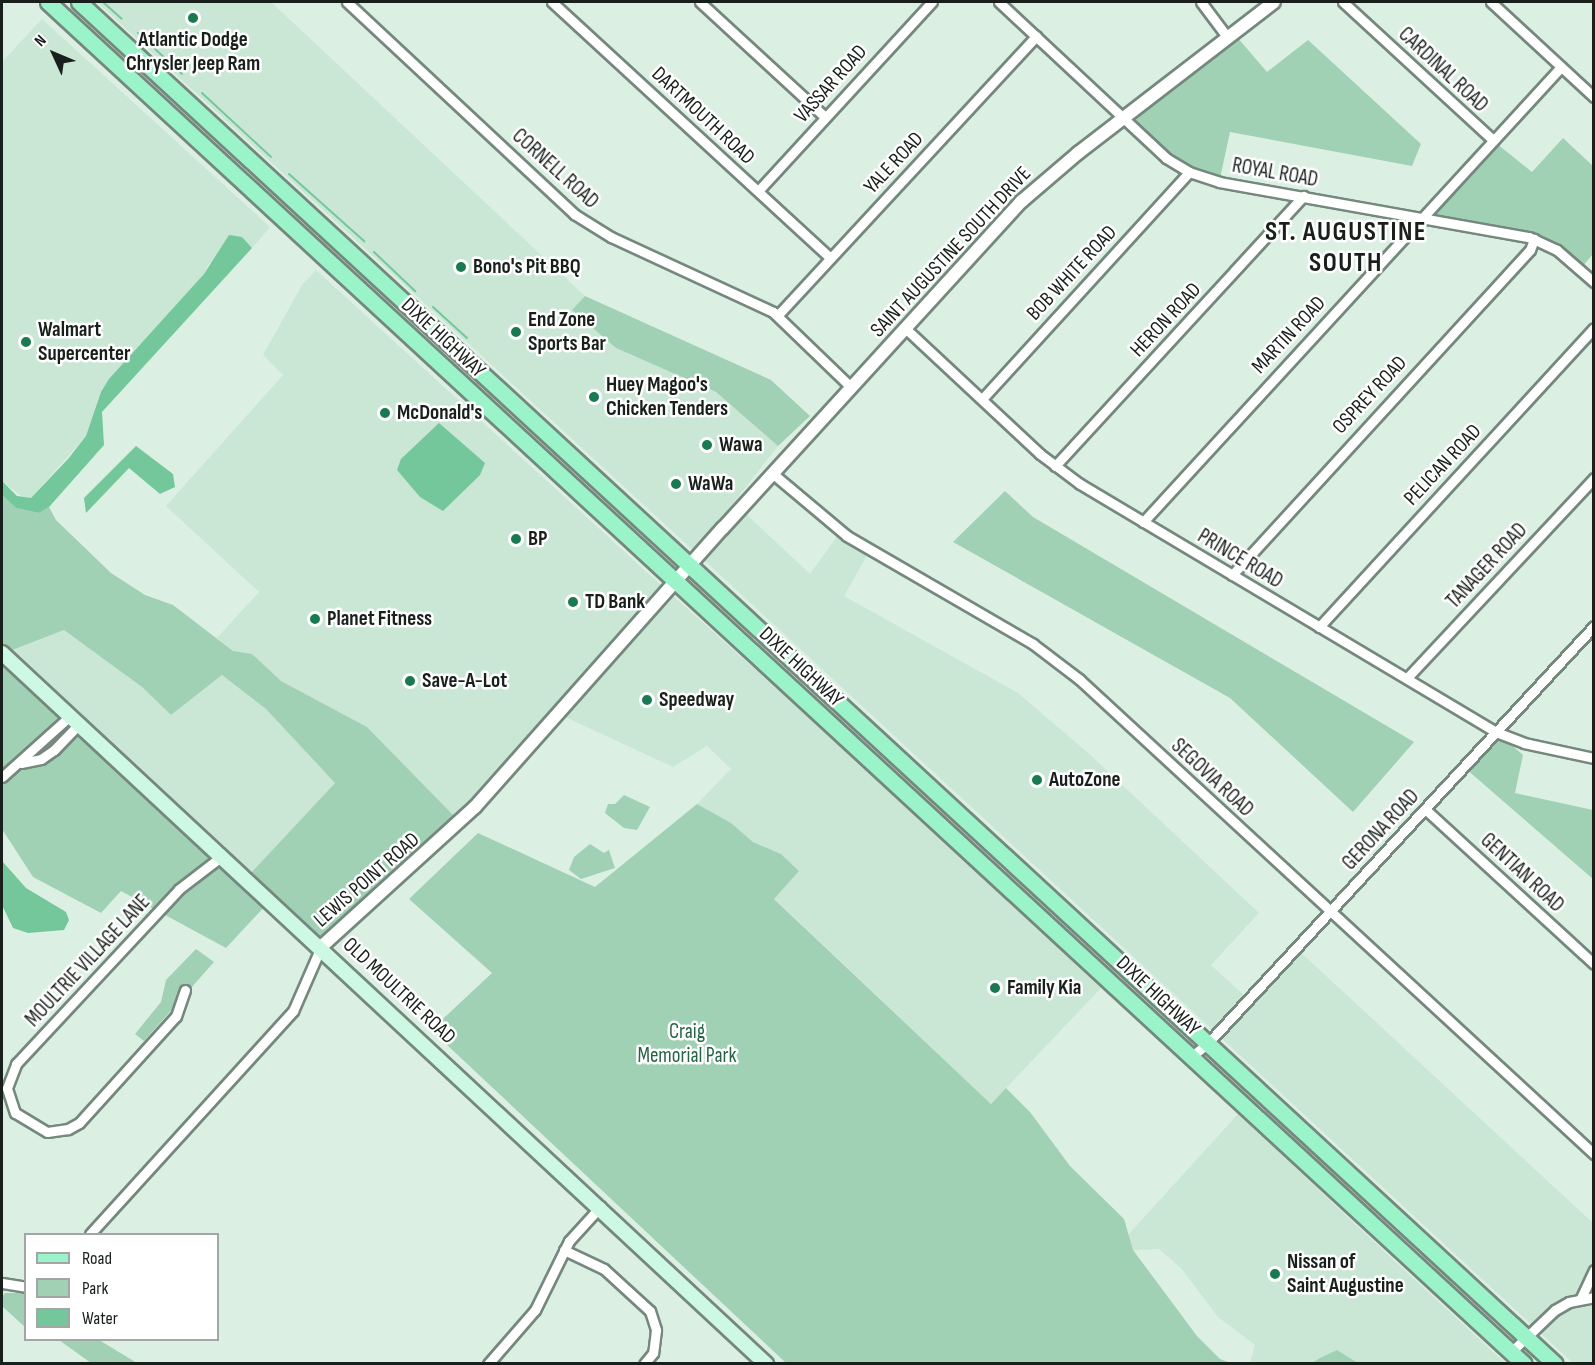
<!DOCTYPE html>
<style>
body{margin:0}
#map{position:relative;width:1595px;height:1365px;overflow:hidden;background:#dbf0e3;font-family:"Sofia Sans Condensed",sans-serif}
div>[style]{position:absolute}
[style*='--x']{left:calc(var(--x)*1px);top:calc(var(--y)*1px);width:calc(var(--w)*1px);rotate:calc(var(--a)*1deg)}
.built>*{inset:0;background:#cae6d5}
.green>*{inset:0;background:#a0d1b5}
.water>*{inset:0;background:#73c79a}
.stream>*{height:2px;margin:-1px;padding:0 1px;transform-origin:1px;border-radius:1px;background:#73c79a}
.roads{filter:drop-shadow(2px 0 #75887d) drop-shadow(-2px 0 #75887d) drop-shadow(0 2px #75887d) drop-shadow(0 -2px #75887d)}
.minor>*{height:9px;margin:-4.5px;padding:0 4.5px;transform-origin:4.5px;border-radius:4.5px;background:#fff}
.tertiary>*{height:12px;margin:-6px;padding:0 6px;transform-origin:6px;border-radius:6px;background:#fff}
.secondary>*{height:14px;margin:-7px;padding:0 7px;transform-origin:7px;border-radius:7px;background:#cdf9e4}
.primary>*{height:15px;margin:-7.5px;padding:0 7.5px;transform-origin:7.5px;border-radius:7.5px;background:#9bf3ca}
.dots>*{width:16px;height:16px;translate:-50% -50%;box-sizing:border-box;border:3px solid #fff;border-radius:50%}
span{translate:-50% -50%;white-space:nowrap;text-align:center;line-height:1.15;-webkit-text-stroke:5px #fff;paint-order:stroke}
.poi-label{font-size:21px;color:#19201c;font-weight:700}
.left{translate:0 -50%;text-align:left}
.street-label{font-size:21px;color:#19201c}
.park-label{font-size:21px;color:#266446}
.district-label{font-size:27px;color:#19201c;font-weight:700;letter-spacing:1.5px}
.frame{position:absolute;inset:0;border:3px solid #19201c;pointer-events:none}
.legend{position:absolute;left:24px;top:1233px;width:195px;height:108px;box-sizing:border-box;background:#fff;border:2px solid #a3a6a4;margin:0;padding:8px 10px;list-style:none;font-size:18px;color:#19201c}
.legend li{display:flex;align-items:center;gap:12px;height:30px}
.legend b{width:30px;border:2px solid #a3a6a4}
.north{position:absolute;left:24px;top:24px;width:60px;height:60px;-webkit-text-stroke:4px #fff;paint-order:stroke;rotate:314deg;font-size:16px;font-weight:700;line-height:24px;text-align:center;color:#19201c}
.north::after{content:'';display:block;margin:auto;width:21px;height:27px;background:#19201c;clip-path:polygon(50% 0,100% 100%,50% 72%,0 100%)}
</style>
<div id="map">
<div class="built">
<div style="clip-path:polygon(97px 2px,271px 2px,585px 296px,573px 310px,616px 348px,716px 392px,778px 446px,695px 552px)"></div>
<div style="clip-path:polygon(42px 19px,270px 227px,252px 248px,242px 237px,208px 265px,204px 274px,101px 392px,86px 436px,31px 498px,25px 499px,2px 481px,2px 62px)"></div>
<div style="clip-path:polygon(316px 270px,664px 588px,457px 819px,367px 727px,281px 681px,252px 654px,233px 651px,217px 638px,259px 592px,166px 506px,283px 375px,263px 355px,302px 285px)"></div>
<div style="clip-path:polygon(744px 512px,810px 574px,841px 531px,870px 550px,844px 596px,1018px 693px,1086px 751px,1259px 913px,1211px 965px,1248px 999px,1297px 949px,1593px 1223px,1593px 1272px,1583px 1284px,1593px 1290px,1593px 1363px,1573px 1363px,703px 559px)"></div>
<div style="clip-path:polygon(671px 594px,871px 773px,1101px 988px,991px 1104px,774px 898px,799px 871px,781px 854px,753px 842px,731px 823px,697px 804px,731px 769px,707px 746px,673px 767px,563px 716px)"></div>
<div style="clip-path:polygon(64px 630px,142px 687px,171px 715px,222px 675px,266px 709px,335px 783px,249px 875px,7px 652px)"></div>
<div style="clip-path:polygon(1238px 1114px,1402px 1268px,1505px 1363px,1358px 1363px,1337px 1350px,1312px 1363px,1250px 1363px,1255px 1345px,1218px 1317px,1181px 1268px,1159px 1249px,1133px 1250px,1127px 1236px)"></div>
</div>
<div class="green">
<div style="clip-path:polygon(1237px 37px,1267px 72px,1308px 40px,1421px 144px,1412px 166px,1230px 132px,1219px 183px,1187px 173px,1127px 121px)"></div>
<div style="clip-path:polygon(1563px 138px,1593px 166px,1593px 254px,1581px 268px,1555px 247px,1423px 219px,1491px 139px,1532px 172px)"></div>
<div style="clip-path:polygon(585px 296px,771px 380px,810px 416px,778px 446px,716px 392px,616px 348px,572px 310px)"></div>
<div style="clip-path:polygon(1005px 491px,1033px 517px,1414px 742px,1353px 812px,1230px 698px,953px 542px)"></div>
<div style="clip-path:polygon(2px 495px,16px 508px,39px 513px,49px 507px,56px 520px,111px 573px,145px 595px,173px 605px,233px 651px,252px 654px,281px 681px,367px 727px,457px 819px,320px 940px,249px 875px,335px 783px,266px 709px,222px 675px,171px 715px,142px 687px,64px 630px,7px 652px,2px 647px)"></div>
<div style="clip-path:polygon(2px 658px,267px 904px,226px 948px,121px 891px,101px 913px,33px 877px,2px 829px)"></div>
<div style="clip-path:polygon(1496px 731px,1523px 755px,1515px 793px,1593px 810px,1593px 879px,1465px 768px)"></div>
<div style="clip-path:polygon(624px 795px,650px 807px,637px 830px,624px 828px,605px 813px,608px 804px,615px 804px)"></div>
<div style="clip-path:polygon(697px 804px,731px 823px,753px 842px,781px 854px,799px 871px,774px 899px,991px 1104px,1006px 1088px,1030px 1112px,1070px 1166px,1124px 1219px,1133px 1250px,1197px 1336px,1220px 1359px,1230px 1363px,786px 1363px,431px 1030px,492px 973px,409px 899px,478px 833px,595px 887px)"></div>
<div style="clip-path:polygon(590px 844px,604px 853px,609px 850px,615px 868px,581px 879px,569px 870px,574px 857px)"></div>
<div style="clip-path:polygon(196px 949px,214px 962px,144px 1041px,135px 1034px,161px 1002px,166px 980px)"></div>
<div style="clip-path:polygon(5px 1293px,25px 1293px,25px 1327px,3px 1307px,2px 1297px)"></div>
<div style="clip-path:polygon(59px 1340px,99px 1340px,137px 1363px,91px 1363px)"></div>
<div style="clip-path:polygon(1337px 1350px,1358px 1363px,1312px 1363px,1320px 1358px)"></div>
</div>
<div class="water">
<div style="clip-path:polygon(229px 235px,242px 237px,252px 248px,102px 412px,104px 445px,49px 507px,39px 513px,16px 508px,2px 495px,2px 481px,17px 496px,31px 498px,68px 459px,86px 436px,101px 392px,109px 379px,204px 274px)"></div>
<div style="clip-path:polygon(439px 423px,485px 463px,480px 475px,443px 511px,420px 497px,397px 470px,401px 459px)"></div>
<div style="clip-path:polygon(136px 446px,173px 474px,175px 487px,160px 494px,129px 468px,86px 513px,84px 498px)"></div>
<div style="clip-path:polygon(2px 861px,26px 888px,66px 912px,69px 920px,64px 930px,28px 933px,13px 928px,2px 905px)"></div>
</div>
<div class="stream">
<div style="--x:103;--y:2;--w:25;--a:42"></div>
<div style="--x:138;--y:33;--w:60;--a:43"></div>
<div style="--x:202;--y:93;--w:94;--a:42.8"></div>
<div style="--x:289;--y:174;--w:101;--a:41.8"></div>
<div style="--x:374;--y:252;--w:57;--a:43.6"></div>
<div style="--x:433;--y:307;--w:46;--a:42.4"></div>
</div>
<div class="roads">
<div class="minor">
<div style="--x:347;--y:2;--w:311;--a:43"></div>
<div style="--x:574;--y:214;--w:44;--a:31.9"></div>
<div style="--x:611;--y:237;--w:179;--a:24.8"></div>
<div style="--x:773;--y:312;--w:108;--a:43.9"></div>
<div style="--x:552;--y:2;--w:378;--a:42.6"></div>
<div style="--x:700;--y:2;--w:170;--a:42.6"></div>
<div style="--x:999;--y:2;--w:229;--a:43"></div>
<div style="--x:1166;--y:158;--w:27;--a:31"></div>
<div style="--x:1189;--y:172;--w:32;--a:18"></div>
<div style="--x:1219;--y:182;--w:315;--a:10.1"></div>
<div style="--x:1529;--y:237;--w:31;--a:25"></div>
<div style="--x:1557;--y:250;--w:49;--a:40.9"></div>
<div style="--x:1201;--y:2;--w:45;--a:53.1"></div>
<div style="--x:1343;--y:2;--w:204;--a:42.6"></div>
<div style="--x:1491;--y:2;--w:140;--a:42.7"></div>
<div style="--x:758;--y:191;--w:257;--a:-47.4"></div>
<div style="--x:778;--y:315;--w:380;--a:-47.2"></div>
<div style="--x:905;--y:328;--w:185;--a:43"></div>
<div style="--x:1040;--y:454;--w:50;--a:36.9"></div>
<div style="--x:1080;--y:484;--w:484;--a:30.8"></div>
<div style="--x:1496;--y:732;--w:30;--a:21"></div>
<div style="--x:1524;--y:743;--w:72;--a:12.1"></div>
<div style="--x:982;--y:399;--w:307;--a:-47.6"></div>
<div style="--x:1055;--y:466;--w:367;--a:-47.4"></div>
<div style="--x:772;--y:473;--w:98;--a:40"></div>
<div style="--x:847;--y:536;--w:215;--a:30.1"></div>
<div style="--x:1033;--y:644;--w:58;--a:37.3"></div>
<div style="--x:1079;--y:679;--w:701;--a:42.69"></div>
<div style="--x:1143;--y:522;--w:618;--a:-47.43"></div>
<div style="--x:1232;--y:575;--w:441;--a:-47.5"></div>
<div style="--x:1530;--y:250;--w:12;--a:-70"></div>
<div style="--x:1319;--y:627;--w:406;--a:-47.4"></div>
<div style="--x:1407;--y:678;--w:274;--a:-46.9"></div>
<div style="--x:21;--y:763;--w:20;--a:-11"></div>
<div style="--x:41;--y:759;--w:16;--a:-35"></div>
<div style="--x:54;--y:750;--w:36;--a:-46"></div>
<div style="--x:2;--y:777;--w:91;--a:-41.9"></div>
<div style="--x:1425;--y:809;--w:229;--a:42.5"></div>
<div style="--x:185;--y:990;--w:28;--a:109"></div>
<div style="--x:176;--y:1016;--w:144;--a:132.2"></div>
<div style="--x:79;--y:1123;--w:13;--a:151"></div>
<div style="--x:68;--y:1129;--w:21;--a:172"></div>
<div style="--x:47;--y:1132;--w:37;--a:-149"></div>
<div style="--x:15;--y:1113;--w:26;--a:-108"></div>
<div style="--x:7;--y:1088;--w:26;--a:-69"></div>
<div style="--x:16;--y:1064;--w:239;--a:-47"></div>
<div style="--x:179;--y:889;--w:54;--a:-37.5"></div>
<div style="--x:1192;--y:1056;--w:21;--a:-39"></div>
<div style="--x:1208;--y:1043;--w:568;--a:-47.21"></div>
<div style="--x:90;--y:1234;--w:302;--a:-47.7"></div>
<div style="--x:293;--y:1011;--w:70;--a:-66.4"></div>
<div style="--x:564;--y:1250;--w:44;--a:25.4"></div>
<div style="--x:604;--y:1269;--w:62;--a:42.4"></div>
<div style="--x:650;--y:1311;--w:20;--a:72"></div>
<div style="--x:656;--y:1330;--w:23;--a:97"></div>
<div style="--x:653;--y:1353;--w:14;--a:129"></div>
<div style="--x:2;--y:1283;--w:24;--a:9"></div>
<div style="--x:1581;--y:1298;--w:31;--a:-65"></div>
<div style="--x:1511;--y:1352;--w:61;--a:-43.7"></div>
<div style="--x:1555;--y:1310;--w:16;--a:-30"></div>
<div style="--x:1569;--y:1302;--w:25;--a:-11"></div>
<div style="--x:488;--y:1364;--w:72;--a:-49"></div>
<div style="--x:535;--y:1310;--w:77;--a:-63.8"></div>
<div style="--x:569;--y:1241;--w:47;--a:-47.6"></div>
</div>
<div class="tertiary">
<div style="--x:321;--y:947;--w:208;--a:-42.3"></div>
<div style="--x:475;--y:807;--w:373;--a:-48.4"></div>
<div style="--x:723;--y:528;--w:443;--a:-47.6"></div>
<div style="--x:1022;--y:201;--w:74;--a:-40.6"></div>
<div style="--x:1078;--y:153;--w:247;--a:-37.6"></div>
</div>
<div class="secondary">
<div style="--x:2;--y:653;--w:1044;--a:42.94"></div>
</div>
<div class="primary">
<div style="--x:48;--y:2;--w:2008;--a:42.7"></div>
<div style="--x:79;--y:2;--w:2008;--a:42.7"></div>
</div>
</div>
<div class="dots">
<div style="left:193px;top:18px;background:#197950"></div>
<div style="left:461px;top:267px;background:#197950"></div>
<div style="left:516px;top:332px;background:#197950"></div>
<div style="left:26px;top:342px;background:#197950"></div>
<div style="left:594px;top:397px;background:#197950"></div>
<div style="left:385px;top:413px;background:#197950"></div>
<div style="left:707px;top:445px;background:#197950"></div>
<div style="left:676px;top:484px;background:#197950"></div>
<div style="left:516px;top:539px;background:#197950"></div>
<div style="left:573px;top:602px;background:#197950"></div>
<div style="left:315px;top:619px;background:#197950"></div>
<div style="left:410px;top:681px;background:#197950"></div>
<div style="left:647px;top:700px;background:#197950"></div>
<div style="left:1037px;top:780px;background:#197950"></div>
<div style="left:995px;top:988px;background:#197950"></div>
<div style="left:1275px;top:1274px;background:#197950"></div>
</div>
<div class="poi-label">
<span style="left:193px;top:52px">Atlantic Dodge<br>Chrysler Jeep Ram</span>
<span class="left" style="left:473px;top:267px">Bono's Pit BBQ</span>
<span class="left" style="left:528px;top:332px">End Zone<br>Sports Bar</span>
<span class="left" style="left:38px;top:342px">Walmart<br>Supercenter</span>
<span class="left" style="left:606px;top:397px">Huey Magoo's<br>Chicken Tenders</span>
<span class="left" style="left:397px;top:413px">McDonald's</span>
<span class="left" style="left:719px;top:445px">Wawa</span>
<span class="left" style="left:688px;top:484px">WaWa</span>
<span class="left" style="left:528px;top:539px">BP</span>
<span class="left" style="left:585px;top:602px">TD Bank</span>
<span class="left" style="left:327px;top:619px">Planet Fitness</span>
<span class="left" style="left:422px;top:681px">Save-A-Lot</span>
<span class="left" style="left:659px;top:700px">Speedway</span>
<span class="left" style="left:1049px;top:780px">AutoZone</span>
<span class="left" style="left:1007px;top:988px">Family Kia</span>
<span class="left" style="left:1287px;top:1274px">Nissan of<br>Saint Augustine</span>
</div>
<div class="street-label">
<span style="left:1443px;top:70px;rotate:43deg">CARDINAL ROAD</span>
<span style="left:831px;top:84px;rotate:-48deg">VASSAR ROAD</span>
<span style="left:703px;top:116px;rotate:43deg">DARTMOUTH ROAD</span>
<span style="left:894px;top:163px;rotate:-47deg">YALE ROAD</span>
<span style="left:555px;top:169px;rotate:42deg">CORNELL ROAD</span>
<span style="left:1275px;top:173px;rotate:10deg">ROYAL ROAD</span>
<span style="left:951px;top:252px;rotate:-47deg">SAINT AUGUSTINE SOUTH DRIVE</span>
<span style="left:1072px;top:273px;rotate:-47deg">BOB WHITE ROAD</span>
<span style="left:1166px;top:320px;rotate:-47deg">HERON ROAD</span>
<span style="left:1289px;top:335px;rotate:-47deg">MARTIN ROAD</span>
<span style="left:443px;top:338px;rotate:43deg">DIXIE HIGHWAY</span>
<span style="left:1370px;top:395px;rotate:-47deg">OSPREY ROAD</span>
<span style="left:1443px;top:465px;rotate:-47deg">PELICAN ROAD</span>
<span style="left:1240px;top:559px;rotate:31deg">PRINCE ROAD</span>
<span style="left:1487px;top:566px;rotate:-47deg">TANAGER ROAD</span>
<span style="left:801px;top:667px;rotate:43deg">DIXIE HIGHWAY</span>
<span style="left:1212px;top:778px;rotate:43deg">SEGOVIA ROAD</span>
<span style="left:1381px;top:830px;rotate:-47deg">GERONA ROAD</span>
<span style="left:1522px;top:873px;rotate:43deg">GENTIAN ROAD</span>
<span style="left:367px;top:880px;rotate:-41deg">LEWIS POINT ROAD</span>
<span style="left:88px;top:961px;rotate:-47deg">MOULTRIE VILLAGE LANE</span>
<span style="left:399px;top:991px;rotate:43deg">OLD MOULTRIE ROAD</span>
<span style="left:1158px;top:996px;rotate:43deg">DIXIE HIGHWAY</span>
</div>
<div class="park-label">
<span style="left:687px;top:1044px">Craig<br>Memorial Park</span>
</div>
<div class="district-label">
<span style="left:1346px;top:248px">ST. AUGUSTINE<br>SOUTH</span>
</div>
<div class="frame"></div>
<ul class="legend">
<li><b style="height:8px;background:#9bf3ca"></b>Road</li>
<li><b style="height:16px;background:#a0d1b5"></b>Park</li>
<li><b style="height:16px;background:#73c79a"></b>Water</li>
</ul>
<div class="north">N</div>
</div>
